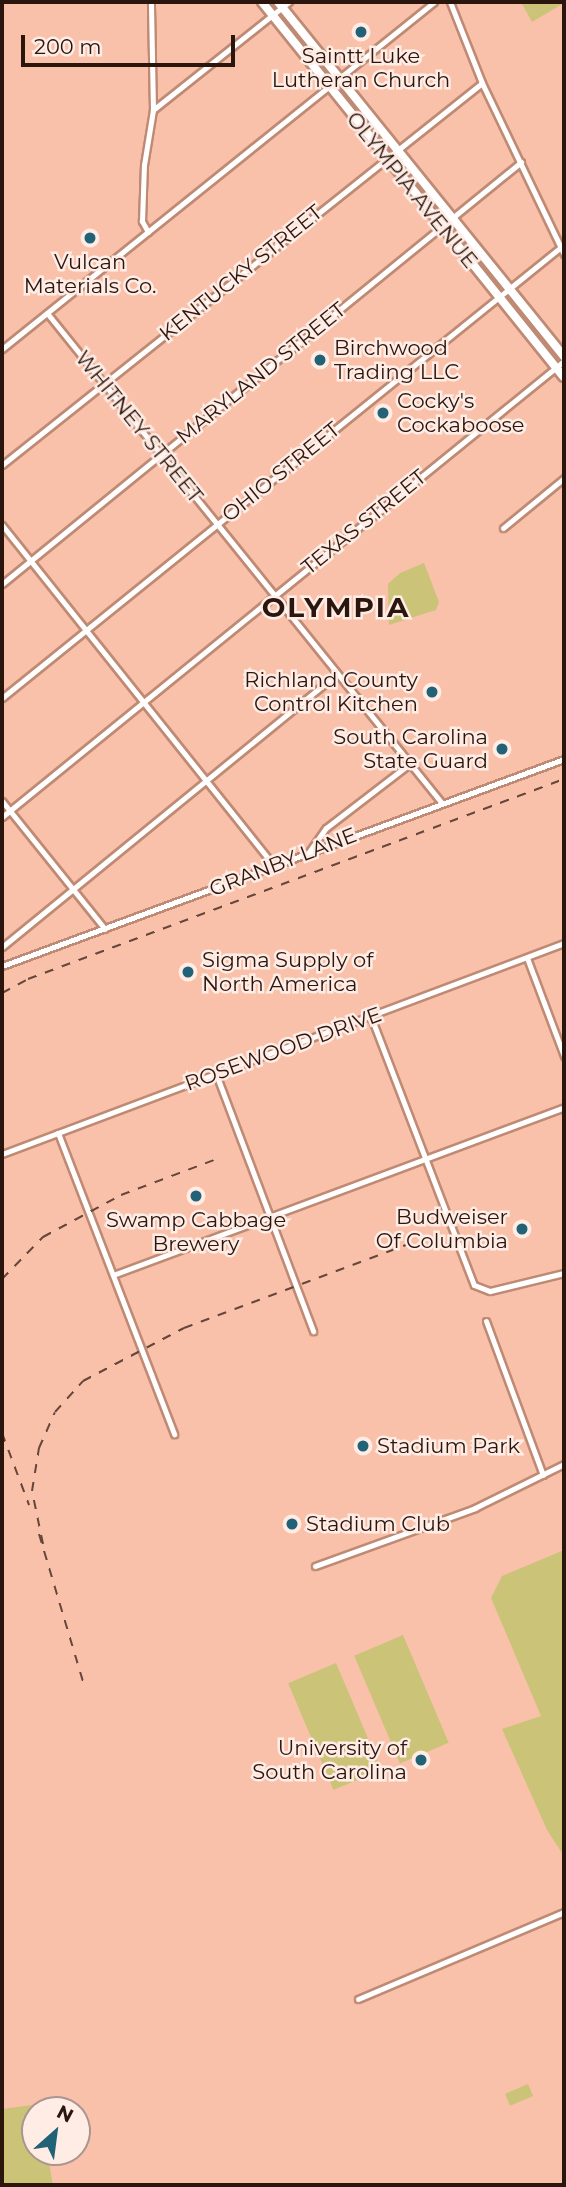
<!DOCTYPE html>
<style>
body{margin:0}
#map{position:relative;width:566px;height:2187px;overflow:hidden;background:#fac1aa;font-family:Montserrat,sans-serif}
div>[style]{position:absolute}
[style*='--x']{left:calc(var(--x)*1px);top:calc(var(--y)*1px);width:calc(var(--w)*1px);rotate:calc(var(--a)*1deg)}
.green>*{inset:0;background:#cbc378;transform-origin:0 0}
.roads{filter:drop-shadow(2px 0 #bf8a74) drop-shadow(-2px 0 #bf8a74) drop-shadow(0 2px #bf8a74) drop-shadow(0 -2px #bf8a74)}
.minor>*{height:5px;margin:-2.5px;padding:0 2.5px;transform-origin:2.5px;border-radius:2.5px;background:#fff}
.secondary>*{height:8px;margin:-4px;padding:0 4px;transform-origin:4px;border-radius:4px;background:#fff}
.rail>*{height:2px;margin-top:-1px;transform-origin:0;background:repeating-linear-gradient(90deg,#65463a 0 9px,transparent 0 18px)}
.dots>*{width:19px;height:19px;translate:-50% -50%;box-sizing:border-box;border:4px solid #feece5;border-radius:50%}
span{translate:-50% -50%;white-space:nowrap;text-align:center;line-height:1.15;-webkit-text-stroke:5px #feece5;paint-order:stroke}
.poi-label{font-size:21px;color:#2b160e}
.left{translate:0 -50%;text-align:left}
.right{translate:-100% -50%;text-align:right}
.street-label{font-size:21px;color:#2b160e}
.district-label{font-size:28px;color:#2b160e;font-weight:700;letter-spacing:2px}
.frame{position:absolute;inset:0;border:4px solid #2b160e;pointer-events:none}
.north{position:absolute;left:21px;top:2096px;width:70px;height:70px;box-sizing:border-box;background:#feece5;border:2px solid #aa968f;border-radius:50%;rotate:28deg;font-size:19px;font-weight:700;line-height:28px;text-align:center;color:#2b160e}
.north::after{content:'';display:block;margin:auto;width:24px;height:32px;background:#216277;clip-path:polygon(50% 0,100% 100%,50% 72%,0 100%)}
.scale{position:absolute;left:21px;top:35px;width:214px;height:32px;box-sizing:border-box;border:4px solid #2b160e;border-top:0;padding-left:9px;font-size:21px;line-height:24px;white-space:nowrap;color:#2b160e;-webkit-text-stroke:5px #feece5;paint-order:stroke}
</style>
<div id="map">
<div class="green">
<div style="clip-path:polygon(521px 2px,564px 2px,564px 3px,532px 22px)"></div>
<div style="clip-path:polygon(424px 563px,439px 602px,436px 610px,389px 625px,388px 584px,400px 573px)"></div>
<div style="clip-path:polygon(564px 1550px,564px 1856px,547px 1830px,502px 1729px,541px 1716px,491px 1598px,502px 1576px)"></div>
<div style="left:403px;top:1635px;width:117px;height:53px;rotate:67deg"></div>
<div style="left:336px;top:1663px;width:116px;height:52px;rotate:67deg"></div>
<div style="left:528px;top:2084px;width:13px;height:25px;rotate:67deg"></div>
<div style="clip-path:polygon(39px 2104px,35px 2152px,47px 2152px,53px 2185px,2px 2185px,2px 2109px)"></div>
</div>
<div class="roads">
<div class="minor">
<div style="--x:450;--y:2;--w:87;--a:68.4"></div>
<div style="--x:482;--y:83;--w:190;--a:64.4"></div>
<div style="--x:153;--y:110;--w:174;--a:-38.5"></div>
<div style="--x:148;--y:232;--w:13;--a:-119"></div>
<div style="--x:142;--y:221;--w:56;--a:-88"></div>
<div style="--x:144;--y:165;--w:56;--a:-80.7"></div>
<div style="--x:153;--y:110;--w:108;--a:-91.1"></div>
<div style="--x:47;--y:313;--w:628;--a:51.14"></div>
<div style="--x:2;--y:349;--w:554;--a:-38.77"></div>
<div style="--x:2;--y:465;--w:613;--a:-38.51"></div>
<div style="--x:2;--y:525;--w:436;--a:51.4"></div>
<div style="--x:503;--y:528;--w:79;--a:-39.3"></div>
<div style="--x:2;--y:584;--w:669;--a:-39.11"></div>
<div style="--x:2;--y:698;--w:718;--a:-38.9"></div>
<div style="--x:2;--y:801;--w:164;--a:51.2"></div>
<div style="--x:2;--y:817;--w:724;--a:-39.06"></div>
<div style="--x:309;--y:852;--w:29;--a:-55"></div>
<div style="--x:326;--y:828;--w:103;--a:-37.5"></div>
<div style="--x:2;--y:947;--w:431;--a:-39.2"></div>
<div style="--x:527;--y:958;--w:105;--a:69.3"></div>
<div style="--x:2;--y:966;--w:599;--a:-20.22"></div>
<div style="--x:371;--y:1017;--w:287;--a:69"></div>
<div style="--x:474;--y:1285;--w:17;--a:21"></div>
<div style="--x:490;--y:1291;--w:76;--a:-13.7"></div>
<div style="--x:216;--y:1074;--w:275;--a:69.3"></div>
<div style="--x:58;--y:1133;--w:323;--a:68.9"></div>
<div style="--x:2;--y:1154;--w:600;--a:-20.58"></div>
<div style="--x:113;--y:1275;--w:481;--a:-20.4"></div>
<div style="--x:486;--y:1321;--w:164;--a:69.7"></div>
<div style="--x:315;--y:1566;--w:170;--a:-19.9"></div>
<div style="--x:475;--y:1508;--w:99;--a:-26.3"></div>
<div style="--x:358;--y:1999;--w:224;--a:-22.9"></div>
</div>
<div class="secondary">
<div style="--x:262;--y:2;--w:481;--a:51.2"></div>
<div style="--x:278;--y:2;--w:456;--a:51.1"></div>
</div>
</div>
<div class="rail">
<div style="--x:2;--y:993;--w:30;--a:-28"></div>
<div style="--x:28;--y:979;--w:572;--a:-20.46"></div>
<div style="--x:2;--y:1279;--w:59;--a:-45.7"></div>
<div style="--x:43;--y:1237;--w:89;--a:-28.3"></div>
<div style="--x:121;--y:1195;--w:99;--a:-20.6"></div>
<div style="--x:2;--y:1433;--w:77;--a:69.4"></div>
<div style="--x:39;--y:1534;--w:154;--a:73.4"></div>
<div style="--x:43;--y:1544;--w:54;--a:-101.7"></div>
<div style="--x:32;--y:1491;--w:44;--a:-80.8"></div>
<div style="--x:39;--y:1448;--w:39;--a:-66"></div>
<div style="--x:55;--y:1412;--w:42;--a:-47.9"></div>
<div style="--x:83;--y:1381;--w:114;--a:-27.7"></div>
<div style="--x:184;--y:1328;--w:259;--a:-20.5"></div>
</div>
<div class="dots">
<div style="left:361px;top:32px;background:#216277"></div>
<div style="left:90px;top:238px;background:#216277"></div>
<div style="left:320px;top:360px;background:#216277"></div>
<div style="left:383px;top:413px;background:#216277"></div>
<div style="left:432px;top:692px;background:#216277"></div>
<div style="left:502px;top:749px;background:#216277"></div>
<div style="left:188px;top:972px;background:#216277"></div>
<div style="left:196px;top:1196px;background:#216277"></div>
<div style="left:522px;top:1229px;background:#216277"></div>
<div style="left:363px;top:1446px;background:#216277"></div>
<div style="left:292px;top:1524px;background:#216277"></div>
<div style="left:421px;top:1760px;background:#216277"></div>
</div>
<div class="poi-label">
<span style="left:361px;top:68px">Saintt Luke<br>Lutheran Church</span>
<span style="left:90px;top:274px">Vulcan<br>Materials Co.</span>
<span class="left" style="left:334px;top:360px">Birchwood<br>Trading LLC</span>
<span class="left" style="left:397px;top:413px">Cocky's<br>Cockaboose</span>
<span class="right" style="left:418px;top:692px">Richland County<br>Control Kitchen</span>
<span class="right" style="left:488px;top:749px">South Carolina<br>State Guard</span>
<span class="left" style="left:202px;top:972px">Sigma Supply of<br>North America</span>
<span class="right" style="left:508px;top:1229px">Budweiser<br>Of Columbia</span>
<span style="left:196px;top:1232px">Swamp Cabbage<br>Brewery</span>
<span class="left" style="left:377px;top:1446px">Stadium Park</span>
<span class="left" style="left:306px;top:1524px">Stadium Club</span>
<span class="right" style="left:407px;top:1760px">University of<br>South Carolina</span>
</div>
<div class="street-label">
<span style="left:412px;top:190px;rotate:51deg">OLYMPIA AVENUE</span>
<span style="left:241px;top:273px;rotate:-39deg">KENTUCKY STREET</span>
<span style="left:261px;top:373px;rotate:-39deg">MARYLAND STREET</span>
<span style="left:139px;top:427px;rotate:51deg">WHITNEY STREET</span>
<span style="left:281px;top:472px;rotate:-39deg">OHIO STREET</span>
<span style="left:364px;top:522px;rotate:-39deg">TEXAS STREET</span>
<span style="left:283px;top:862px;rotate:-21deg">GRANBY LANE</span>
<span style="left:283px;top:1049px;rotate:-20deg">ROSEWOOD DRIVE</span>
</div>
<div class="district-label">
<span style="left:336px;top:607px">OLYMPIA</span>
</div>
<div class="frame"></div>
<div class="north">N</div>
<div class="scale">200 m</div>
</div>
